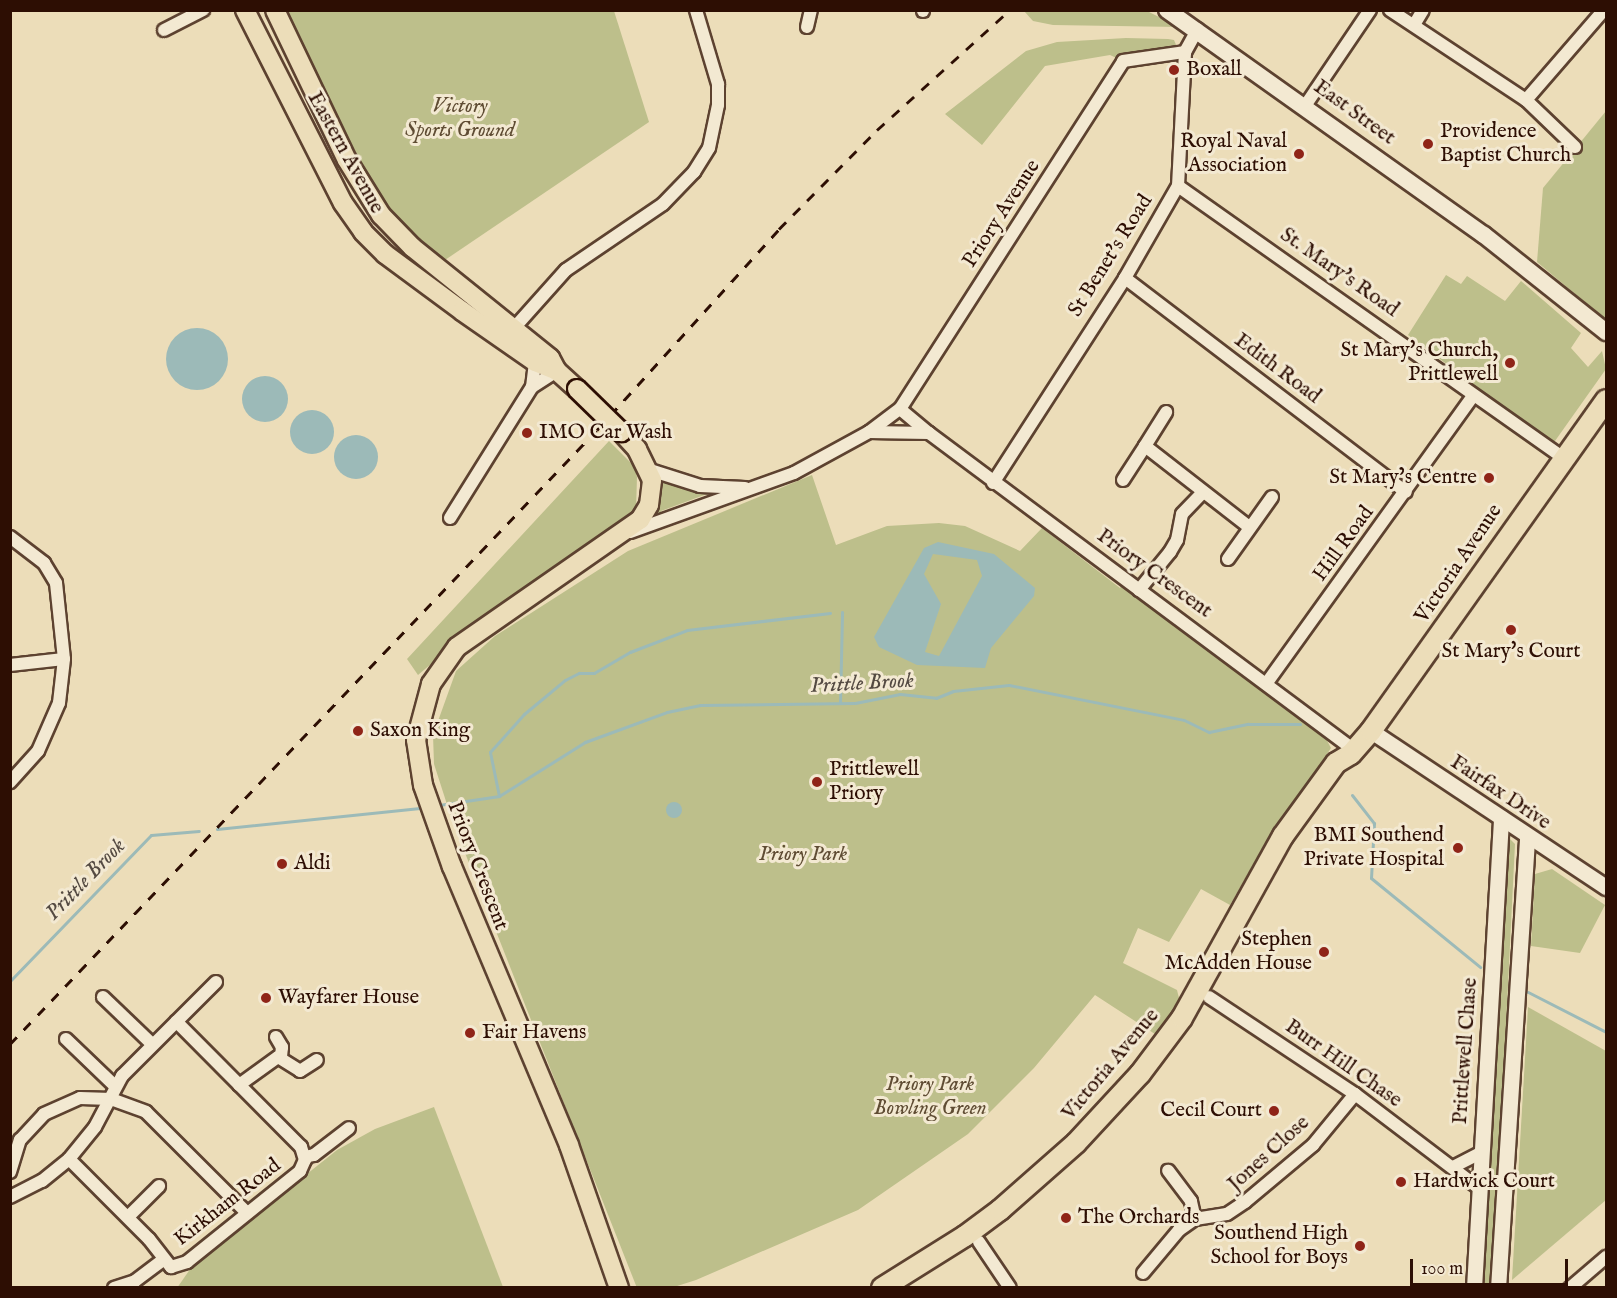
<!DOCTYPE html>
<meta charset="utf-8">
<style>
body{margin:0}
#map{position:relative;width:1617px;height:1298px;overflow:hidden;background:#ecddb9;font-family:"IM FELL English",serif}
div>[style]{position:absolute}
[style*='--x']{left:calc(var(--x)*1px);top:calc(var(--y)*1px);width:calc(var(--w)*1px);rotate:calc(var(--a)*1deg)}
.green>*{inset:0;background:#bdbf8b}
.water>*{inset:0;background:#9cbab8}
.round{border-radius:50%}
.stream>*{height:3px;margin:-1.5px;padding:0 1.5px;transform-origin:1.5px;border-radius:1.5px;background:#9cbab8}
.roads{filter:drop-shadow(2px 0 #5d4230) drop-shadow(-2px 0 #5d4230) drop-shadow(0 2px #5d4230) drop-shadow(0 -2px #5d4230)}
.minor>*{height:12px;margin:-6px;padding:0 6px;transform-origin:6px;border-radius:6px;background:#f3e9d2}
.tertiary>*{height:15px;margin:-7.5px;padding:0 7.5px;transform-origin:7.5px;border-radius:7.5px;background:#f3e9d2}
.secondary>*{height:16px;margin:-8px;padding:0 8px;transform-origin:8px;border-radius:8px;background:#f3e9d2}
.primary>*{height:18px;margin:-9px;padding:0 9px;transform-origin:9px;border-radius:9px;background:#ecddb9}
.trunk>*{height:20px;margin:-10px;padding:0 10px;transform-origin:10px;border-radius:10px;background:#ecddb9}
.rail>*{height:3px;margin-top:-1.5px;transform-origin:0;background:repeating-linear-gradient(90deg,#2d0e03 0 10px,transparent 0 20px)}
.bridges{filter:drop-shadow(2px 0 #2d0e03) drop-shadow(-2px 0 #2d0e03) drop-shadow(0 2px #2d0e03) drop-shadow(0 -2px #2d0e03)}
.primary-bridge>*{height:18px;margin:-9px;padding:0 9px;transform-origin:9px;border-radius:9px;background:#ecddb9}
.dots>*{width:16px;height:16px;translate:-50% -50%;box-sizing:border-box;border:3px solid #f3e9d2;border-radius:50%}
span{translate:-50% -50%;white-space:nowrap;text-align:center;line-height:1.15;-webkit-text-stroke:6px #f3e9d2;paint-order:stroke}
.poi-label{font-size:21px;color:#2d0e03}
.left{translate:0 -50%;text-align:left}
.right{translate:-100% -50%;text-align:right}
.park-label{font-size:21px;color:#5f4c33;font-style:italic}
.street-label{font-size:21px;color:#2d0e03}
.water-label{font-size:22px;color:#544a42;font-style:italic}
.frame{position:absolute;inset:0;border:12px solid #2d0e03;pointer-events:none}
.scale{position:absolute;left:1410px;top:1259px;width:158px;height:27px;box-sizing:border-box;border:3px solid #2d0e03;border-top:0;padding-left:8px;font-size:18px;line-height:21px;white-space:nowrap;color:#2d0e03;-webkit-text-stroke:4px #f3e9d2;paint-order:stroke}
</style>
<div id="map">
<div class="green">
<div style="clip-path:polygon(281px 11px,614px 11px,649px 122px,445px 260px,399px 223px,368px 175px)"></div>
<div style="clip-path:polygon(1024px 11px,1147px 11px,1179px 27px,1053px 25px,1033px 21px)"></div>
<div style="clip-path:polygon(1126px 38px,1168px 39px,1174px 40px,1177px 47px,1123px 61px,1110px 55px,1045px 66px,982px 145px,945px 114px,1026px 51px,1057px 42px)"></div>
<div style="clip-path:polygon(1606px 111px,1606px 318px,1605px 319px,1537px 262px,1543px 188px)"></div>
<div style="clip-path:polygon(1446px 275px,1461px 284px,1467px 276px,1505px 301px,1521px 281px,1581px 333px,1571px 348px,1588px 367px,1602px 351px,1606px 369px,1555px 441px,1550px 442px,1408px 335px)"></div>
<div style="clip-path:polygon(609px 441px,634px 466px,637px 477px,636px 510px,630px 518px,476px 626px,418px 675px,407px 659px)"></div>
<div style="clip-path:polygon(812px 475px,836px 545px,887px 526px,939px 523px,965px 526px,1020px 551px,1042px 528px,1120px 588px,1122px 584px,1302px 716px,1298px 717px,1324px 735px,1331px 748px,1257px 858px,1230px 905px,1201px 889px,1169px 942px,1138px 928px,1123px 963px,1177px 990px,1180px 1002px,1158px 1036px,1095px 995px,1034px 1068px,968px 1134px,858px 1210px,696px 1280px,674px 1287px,637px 1288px,452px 820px,434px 764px,433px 735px,456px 671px,495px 636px,628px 551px)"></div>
<div style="clip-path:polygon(658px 477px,707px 494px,661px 511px,663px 518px,642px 528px)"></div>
<div style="clip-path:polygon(1506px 835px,1515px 844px,1493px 1287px,1477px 1288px)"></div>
<div style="clip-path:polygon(1552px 869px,1605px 905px,1580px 953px,1531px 946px,1535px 874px)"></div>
<div style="clip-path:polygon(1528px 1007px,1606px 1051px,1606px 1200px,1512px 1280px)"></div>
<div style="clip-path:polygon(434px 1107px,503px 1287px,177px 1288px,193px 1265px,337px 1150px,375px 1129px)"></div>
</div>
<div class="water">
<div class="round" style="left:166px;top:328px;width:62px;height:62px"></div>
<div class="round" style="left:242px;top:376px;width:46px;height:46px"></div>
<div class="round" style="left:290px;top:410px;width:44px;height:44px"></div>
<div class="round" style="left:334px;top:435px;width:44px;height:44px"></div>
<div style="clip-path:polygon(evenodd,938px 542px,994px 554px,1035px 588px,1034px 596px,991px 648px,985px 668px,917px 665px,879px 647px,874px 637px,924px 548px,938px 542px,933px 554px,977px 560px,982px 576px,939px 656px,925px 652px,941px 604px,924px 574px,933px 554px)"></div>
<div class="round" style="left:666px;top:802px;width:16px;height:16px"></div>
</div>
<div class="stream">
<div style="--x:840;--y:703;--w:91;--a:-88.7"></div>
<div style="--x:1352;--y:795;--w:36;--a:52"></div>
<div style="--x:1374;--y:823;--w:55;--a:93.1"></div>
<div style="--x:1371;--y:878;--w:141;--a:39.2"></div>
<div style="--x:499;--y:796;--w:45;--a:-101.6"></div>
<div style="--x:490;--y:752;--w:51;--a:-48.2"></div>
<div style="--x:524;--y:714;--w:53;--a:-39.7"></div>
<div style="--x:565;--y:680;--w:16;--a:-27"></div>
<div style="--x:579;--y:673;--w:15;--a:0"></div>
<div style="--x:594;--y:673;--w:42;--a:-30.3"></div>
<div style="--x:630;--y:652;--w:61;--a:-21.1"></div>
<div style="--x:687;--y:630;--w:144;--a:-6.8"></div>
<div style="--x:439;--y:805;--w:61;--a:-8.5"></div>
<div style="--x:499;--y:796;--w:102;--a:-32.1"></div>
<div style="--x:585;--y:742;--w:87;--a:-20.1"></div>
<div style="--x:667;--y:712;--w:34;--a:-12"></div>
<div style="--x:700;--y:705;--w:155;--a:-0.7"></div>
<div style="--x:855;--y:703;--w:46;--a:-11.3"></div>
<div style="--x:900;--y:694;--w:36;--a:6"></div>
<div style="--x:936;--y:698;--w:18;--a:-22"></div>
<div style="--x:953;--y:691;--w:56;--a:-6.1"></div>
<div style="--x:1009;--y:685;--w:178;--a:11.3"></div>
<div style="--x:1184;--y:720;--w:28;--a:26"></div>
<div style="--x:1209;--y:732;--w:40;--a:-12"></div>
<div style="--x:1248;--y:724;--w:52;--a:0"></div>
<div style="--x:217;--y:829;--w:204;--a:-5.9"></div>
<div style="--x:10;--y:981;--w:203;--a:-46"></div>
<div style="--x:151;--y:835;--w:48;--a:-4.8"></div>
<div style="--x:1528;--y:992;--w:88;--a:27.1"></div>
</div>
<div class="roads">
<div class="minor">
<div style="--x:1390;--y:10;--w:163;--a:33.5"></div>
<div style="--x:1526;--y:100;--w:68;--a:43.8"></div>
<div style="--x:923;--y:11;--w:1;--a:-90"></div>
<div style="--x:1414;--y:25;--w:17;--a:-59"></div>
<div style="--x:807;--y:27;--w:17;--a:-77"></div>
<div style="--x:164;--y:30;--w:44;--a:-27.1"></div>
<div style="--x:1526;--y:100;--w:119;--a:-49.1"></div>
<div style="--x:1305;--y:106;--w:116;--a:-55.9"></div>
<div style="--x:1178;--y:186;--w:472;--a:35.2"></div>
<div style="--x:1125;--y:278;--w:353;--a:37.3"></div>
<div style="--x:515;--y:327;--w:76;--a:-48.2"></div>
<div style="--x:566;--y:270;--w:117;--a:-34.2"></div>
<div style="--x:663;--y:204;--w:45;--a:-45.9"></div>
<div style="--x:694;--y:172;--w:28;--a:-58"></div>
<div style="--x:709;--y:148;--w:44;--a:-78.2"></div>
<div style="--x:718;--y:105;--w:21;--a:-90"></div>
<div style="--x:718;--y:84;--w:77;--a:-106.6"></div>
<div style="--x:532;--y:387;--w:30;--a:-33"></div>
<div style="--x:900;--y:409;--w:38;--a:40"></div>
<div style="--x:869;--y:432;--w:39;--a:-37"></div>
<div style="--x:900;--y:409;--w:413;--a:-57.3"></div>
<div style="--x:1123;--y:61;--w:63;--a:-8.3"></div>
<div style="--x:1145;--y:446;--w:40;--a:-58"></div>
<div style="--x:650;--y:470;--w:52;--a:17.7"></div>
<div style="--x:700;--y:486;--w:45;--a:2.5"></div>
<div style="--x:1123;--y:480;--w:40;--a:-57.1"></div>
<div style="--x:1145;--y:446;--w:132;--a:37.9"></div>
<div style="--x:993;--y:483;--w:244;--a:-57.2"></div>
<div style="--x:1125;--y:278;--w:106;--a:-60.1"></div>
<div style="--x:1178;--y:186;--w:134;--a:-87"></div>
<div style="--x:1185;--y:52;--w:26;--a:-61"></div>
<div style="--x:450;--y:518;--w:155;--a:-58"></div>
<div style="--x:532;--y:387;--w:25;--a:-83"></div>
<div style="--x:630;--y:532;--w:174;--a:-19.8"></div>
<div style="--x:794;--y:473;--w:85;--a:-28.7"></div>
<div style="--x:869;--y:432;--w:60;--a:1"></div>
<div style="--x:929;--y:433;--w:530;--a:36.72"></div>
<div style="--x:10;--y:537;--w:43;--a:37.4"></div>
<div style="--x:44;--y:563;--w:23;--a:59"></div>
<div style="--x:56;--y:583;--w:76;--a:84"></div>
<div style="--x:64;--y:659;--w:44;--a:96.5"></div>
<div style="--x:59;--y:703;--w:52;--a:113.6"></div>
<div style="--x:38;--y:751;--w:42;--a:132.1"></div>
<div style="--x:1228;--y:559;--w:76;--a:-54.6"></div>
<div style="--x:1139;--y:590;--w:49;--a:-50.8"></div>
<div style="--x:1170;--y:552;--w:14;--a:-60"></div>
<div style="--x:1177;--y:540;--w:26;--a:-79"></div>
<div style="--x:1182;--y:514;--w:30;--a:-46"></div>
<div style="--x:10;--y:665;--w:54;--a:-6.3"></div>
<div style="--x:1266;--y:684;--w:355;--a:-54.3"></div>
<div style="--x:103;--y:997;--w:68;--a:43.8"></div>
<div style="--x:1209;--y:997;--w:175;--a:33.6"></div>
<div style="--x:1355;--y:1094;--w:157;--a:37.2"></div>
<div style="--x:276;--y:1037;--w:12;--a:59"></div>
<div style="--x:282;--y:1047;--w:10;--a:96"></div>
<div style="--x:66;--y:1039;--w:68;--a:43.8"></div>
<div style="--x:239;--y:1085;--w:48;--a:-35.7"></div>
<div style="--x:278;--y:1057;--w:26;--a:32"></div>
<div style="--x:300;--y:1071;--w:20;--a:-33"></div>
<div style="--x:305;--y:1157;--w:9;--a:-13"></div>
<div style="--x:314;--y:1155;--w:44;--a:-37.6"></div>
<div style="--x:69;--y:1159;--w:113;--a:45"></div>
<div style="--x:149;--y:1239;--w:36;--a:52"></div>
<div style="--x:171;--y:1267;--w:17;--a:-17"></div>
<div style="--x:187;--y:1262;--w:145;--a:-38.8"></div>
<div style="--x:300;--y:1171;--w:12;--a:-66"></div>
<div style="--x:305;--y:1160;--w:14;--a:-107"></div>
<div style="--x:301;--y:1147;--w:177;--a:-134.8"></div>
<div style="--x:1453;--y:1167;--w:31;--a:-27"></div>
<div style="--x:10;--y:1172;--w:34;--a:-73"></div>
<div style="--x:20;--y:1140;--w:35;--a:-47"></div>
<div style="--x:44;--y:1114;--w:39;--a:-24"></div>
<div style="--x:80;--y:1098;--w:31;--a:2"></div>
<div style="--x:111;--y:1099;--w:37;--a:20"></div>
<div style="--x:146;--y:1112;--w:143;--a:45"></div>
<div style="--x:10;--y:1197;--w:36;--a:-27"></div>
<div style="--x:42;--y:1181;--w:35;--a:-39"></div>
<div style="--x:69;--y:1159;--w:41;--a:-50.9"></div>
<div style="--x:95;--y:1127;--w:58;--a:-62.1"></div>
<div style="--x:122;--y:1076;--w:133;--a:-45"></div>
<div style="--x:128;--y:1217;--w:44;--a:-45"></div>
<div style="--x:1195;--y:1219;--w:32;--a:-9"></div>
<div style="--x:1227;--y:1214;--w:22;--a:-34"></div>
<div style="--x:1245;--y:1202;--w:89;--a:-40"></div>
<div style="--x:1313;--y:1145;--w:66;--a:-50.5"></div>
<div style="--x:979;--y:1242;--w:55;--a:56"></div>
<div style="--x:1143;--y:1273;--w:56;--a:-50.1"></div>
<div style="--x:1179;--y:1230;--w:19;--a:-35"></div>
<div style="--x:1195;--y:1219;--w:18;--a:-103"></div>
<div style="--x:1191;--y:1201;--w:38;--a:-127"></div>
<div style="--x:114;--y:1288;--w:22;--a:-18"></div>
<div style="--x:135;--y:1281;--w:36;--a:-37"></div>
<div style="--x:1570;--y:1288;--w:48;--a:-40.7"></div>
</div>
<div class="tertiary">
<div style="--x:1371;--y:731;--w:282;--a:33.6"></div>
<div style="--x:1474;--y:1288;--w:471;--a:-86.7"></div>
<div style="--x:1498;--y:1288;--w:453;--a:-86.3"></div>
</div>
<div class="secondary">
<div style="--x:1167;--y:10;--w:389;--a:35.4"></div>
<div style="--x:1484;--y:235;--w:156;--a:38.5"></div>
</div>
<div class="primary">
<div style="--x:245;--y:10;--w:216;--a:63.1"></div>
<div style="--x:343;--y:203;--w:35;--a:55"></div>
<div style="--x:363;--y:232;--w:31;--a:45"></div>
<div style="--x:385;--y:254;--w:96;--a:36.5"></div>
<div style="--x:462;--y:311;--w:89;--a:34.9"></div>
<div style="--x:535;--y:362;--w:24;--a:22"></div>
<div style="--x:275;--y:10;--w:166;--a:64.4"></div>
<div style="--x:347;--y:160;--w:65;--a:58.3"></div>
<div style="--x:381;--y:215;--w:45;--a:45.9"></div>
<div style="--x:412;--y:247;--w:177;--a:38.8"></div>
<div style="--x:550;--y:358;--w:15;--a:62"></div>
<div style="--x:557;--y:371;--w:27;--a:42"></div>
<div style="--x:619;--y:1288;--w:151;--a:-109.3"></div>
<div style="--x:569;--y:1145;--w:302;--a:-112.8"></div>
<div style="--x:452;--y:867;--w:87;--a:-109.5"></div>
<div style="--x:423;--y:785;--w:46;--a:-98.8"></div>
<div style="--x:416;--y:740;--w:58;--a:-75"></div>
<div style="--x:431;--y:684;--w:45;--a:-54.9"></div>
<div style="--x:457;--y:647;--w:223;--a:-34.8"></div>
<div style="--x:640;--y:520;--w:17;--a:-59"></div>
<div style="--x:649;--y:505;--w:25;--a:-83"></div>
<div style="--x:652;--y:480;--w:34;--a:-116"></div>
<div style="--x:637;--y:449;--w:23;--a:-133"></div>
</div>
<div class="trunk">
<div style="--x:882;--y:1288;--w:98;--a:-32.1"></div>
<div style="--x:965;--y:1236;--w:44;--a:-36.6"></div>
<div style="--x:1000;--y:1210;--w:101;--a:-41.4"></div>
<div style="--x:1076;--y:1143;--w:94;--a:-47.2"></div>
<div style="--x:1140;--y:1074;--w:70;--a:-53.1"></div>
<div style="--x:1182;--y:1018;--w:208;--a:-61"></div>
<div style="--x:1283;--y:836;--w:90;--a:-54"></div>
<div style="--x:1336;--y:763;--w:17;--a:-31"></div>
<div style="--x:1351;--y:754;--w:30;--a:-49"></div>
<div style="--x:1371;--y:731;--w:406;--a:-54.6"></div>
</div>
</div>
<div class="rail">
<div style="--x:10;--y:1044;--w:849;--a:-46.29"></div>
<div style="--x:597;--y:430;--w:271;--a:-47.8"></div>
<div style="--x:779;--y:229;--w:139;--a:-45.3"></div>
<div style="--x:877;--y:130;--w:179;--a:-42.1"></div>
</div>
<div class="bridges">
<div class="primary-bridge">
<div style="--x:577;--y:389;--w:62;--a:44.3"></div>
</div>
</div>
<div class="dots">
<div style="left:1174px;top:70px;background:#8f2418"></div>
<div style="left:1428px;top:144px;background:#8f2418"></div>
<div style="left:1299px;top:154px;background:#8f2418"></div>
<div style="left:1510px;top:363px;background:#8f2418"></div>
<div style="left:527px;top:433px;background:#8f2418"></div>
<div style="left:1489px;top:478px;background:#8f2418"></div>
<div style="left:1511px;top:630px;background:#8f2418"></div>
<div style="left:358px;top:731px;background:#8f2418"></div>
<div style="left:817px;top:782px;background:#8f2418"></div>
<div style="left:1458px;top:848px;background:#8f2418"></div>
<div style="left:282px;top:864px;background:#8f2418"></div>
<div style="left:1324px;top:952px;background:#8f2418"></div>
<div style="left:266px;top:998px;background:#8f2418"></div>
<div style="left:470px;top:1033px;background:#8f2418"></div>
<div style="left:1274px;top:1111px;background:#8f2418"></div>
<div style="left:1401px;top:1182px;background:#8f2418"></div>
<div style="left:1066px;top:1218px;background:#8f2418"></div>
<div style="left:1360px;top:1246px;background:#8f2418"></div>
</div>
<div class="poi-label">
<span class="left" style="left:1186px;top:70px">Boxall</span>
<span class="left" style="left:1440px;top:144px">Providence<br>Baptist Church</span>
<span class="right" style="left:1287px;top:154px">Royal Naval<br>Association</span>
<span class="right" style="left:1498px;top:363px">St Mary's Church,<br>Prittlewell</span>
<span class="left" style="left:539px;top:433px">IMO Car Wash</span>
<span class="right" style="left:1477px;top:478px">St Mary’s Centre</span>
<span style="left:1511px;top:652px">St Mary's Court</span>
<span class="left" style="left:370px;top:731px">Saxon King</span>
<span class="left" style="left:829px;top:782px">Prittlewell<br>Priory</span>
<span class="right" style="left:1444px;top:848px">BMI Southend<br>Private Hospital</span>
<span class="left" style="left:294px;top:864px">Aldi</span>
<span class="right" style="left:1312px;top:952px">Stephen<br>McAdden House</span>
<span class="left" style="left:278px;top:998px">Wayfarer House</span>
<span class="left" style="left:482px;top:1033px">Fair Havens</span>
<span class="right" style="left:1262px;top:1111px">Cecil Court</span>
<span class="left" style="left:1413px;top:1182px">Hardwick Court</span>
<span class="left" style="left:1078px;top:1218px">The Orchards</span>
<span class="right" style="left:1348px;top:1246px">Southend High<br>School for Boys</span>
</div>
<div class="park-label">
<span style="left:460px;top:119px">Victory<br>Sports Ground</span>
<span style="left:803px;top:855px">Priory Park</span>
<span style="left:930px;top:1097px">Priory Park<br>Bowling Green</span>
</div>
<div class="street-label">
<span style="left:1354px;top:113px;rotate:36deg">East Street</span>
<span style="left:345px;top:153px;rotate:61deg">Eastern Avenue</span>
<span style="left:1002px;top:214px;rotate:-57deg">Priory Avenue</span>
<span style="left:1111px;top:256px;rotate:-58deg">St Benet's Road</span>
<span style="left:1339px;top:273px;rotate:35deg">St. Mary's Road</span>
<span style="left:1277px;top:369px;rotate:37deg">Edith Road</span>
<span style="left:1344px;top:544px;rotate:-54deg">Hill Road</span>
<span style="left:1459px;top:564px;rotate:-56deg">Victoria Avenue</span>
<span style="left:1154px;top:574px;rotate:36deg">Priory Crescent</span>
<span style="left:1500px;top:793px;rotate:34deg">Fairfax Drive</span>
<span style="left:477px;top:866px;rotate:69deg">Priory Crescent</span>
<span style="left:1466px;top:1051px;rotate:-86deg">Prittlewell Chase</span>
<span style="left:1343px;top:1064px;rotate:35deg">Burr Hill Chase</span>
<span style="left:1111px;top:1065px;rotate:-50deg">Victoria Avenue</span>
<span style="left:1269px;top:1154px;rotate:-42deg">Jones Close</span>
<span style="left:228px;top:1203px;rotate:-38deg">Kirkham Road</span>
</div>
<div class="water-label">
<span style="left:862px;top:684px;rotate:-3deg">Prittle Brook</span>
<span style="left:86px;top:880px;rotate:-46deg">Prittle Brook</span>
</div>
<div class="frame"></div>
<div class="scale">100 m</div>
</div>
